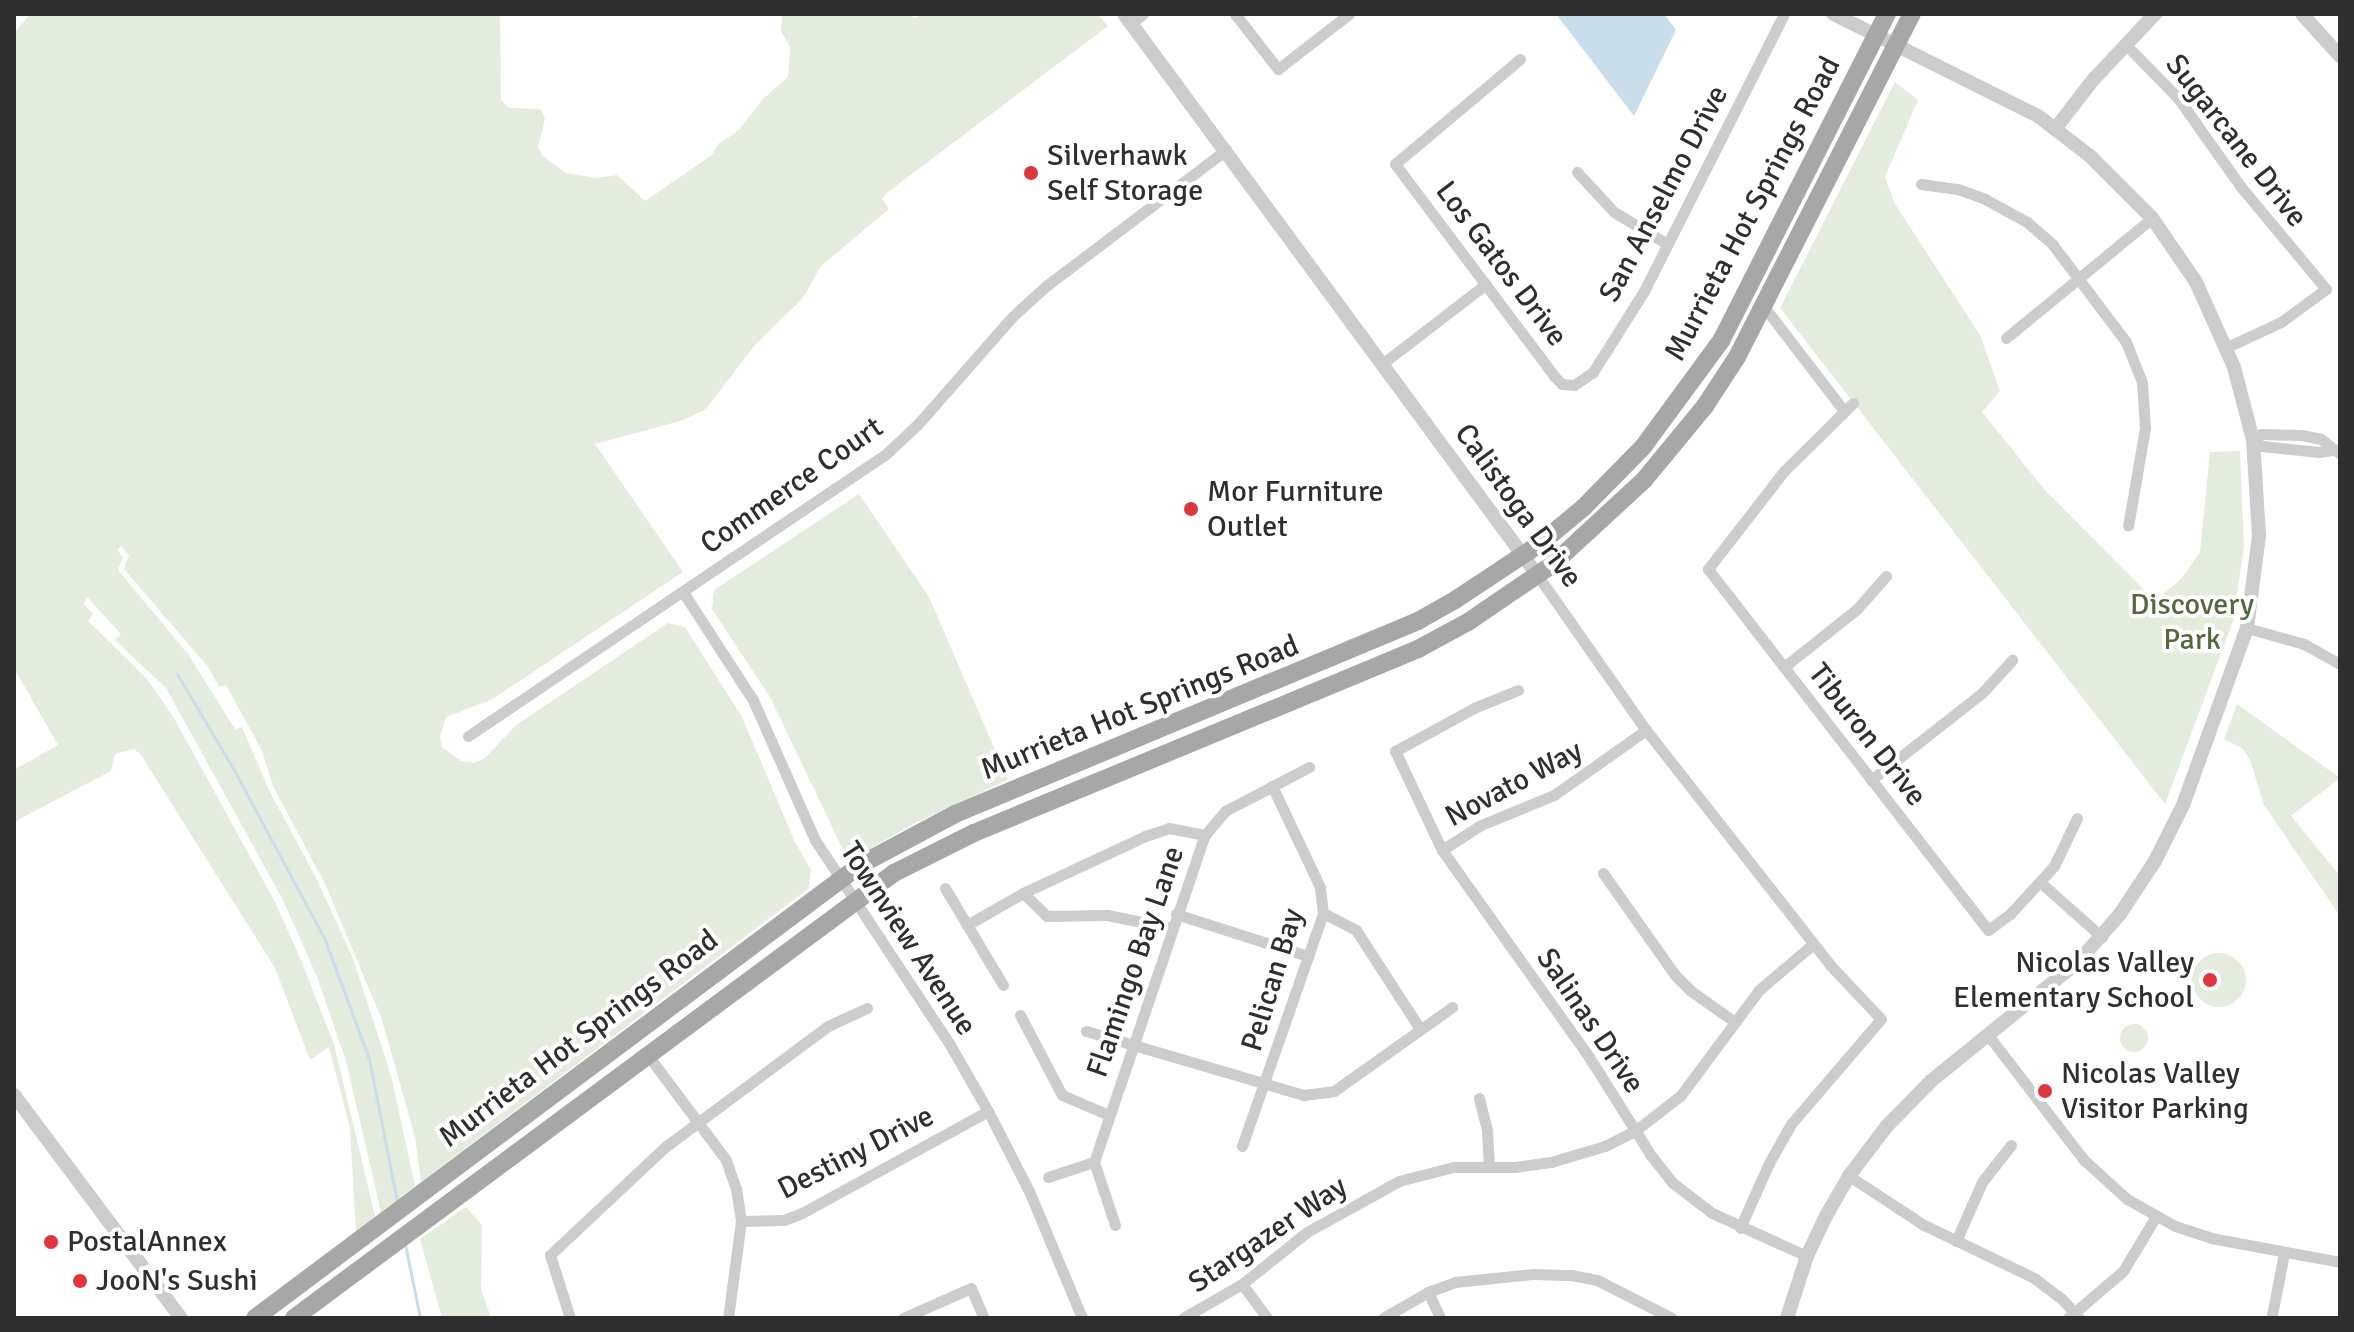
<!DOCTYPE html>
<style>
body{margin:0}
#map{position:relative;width:2354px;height:1332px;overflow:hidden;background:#fff;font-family:Signika,sans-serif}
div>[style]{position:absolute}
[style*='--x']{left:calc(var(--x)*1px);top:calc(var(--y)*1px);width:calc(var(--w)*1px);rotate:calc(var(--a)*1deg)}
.green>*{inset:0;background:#e4ecdd}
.round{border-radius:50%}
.water>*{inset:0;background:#caddeb}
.stream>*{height:3px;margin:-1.5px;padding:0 1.5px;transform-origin:1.5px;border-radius:1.5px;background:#caddeb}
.minor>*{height:11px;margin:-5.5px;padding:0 5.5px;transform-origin:5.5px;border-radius:5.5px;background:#ccc}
.tertiary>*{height:14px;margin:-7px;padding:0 7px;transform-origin:7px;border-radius:7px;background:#ccc}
.primary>*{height:18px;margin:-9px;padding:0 9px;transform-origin:9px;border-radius:9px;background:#a7a7a7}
.dots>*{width:22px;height:22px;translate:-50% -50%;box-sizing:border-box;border:4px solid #fff;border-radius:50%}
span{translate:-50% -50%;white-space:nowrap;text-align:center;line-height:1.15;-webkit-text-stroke:8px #fff;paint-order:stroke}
.street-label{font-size:30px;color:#2f2f2f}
.poi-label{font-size:30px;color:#2f2f2f}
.left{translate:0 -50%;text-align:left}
.right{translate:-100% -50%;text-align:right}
.park-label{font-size:30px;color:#516a3d}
.frame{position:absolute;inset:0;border:16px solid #2f2f2f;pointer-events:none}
</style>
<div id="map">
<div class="green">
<div style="clip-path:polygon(30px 14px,500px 14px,501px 100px,509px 108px,541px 109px,545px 119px,538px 147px,543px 156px,566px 173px,597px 178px,617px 175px,645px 201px,712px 155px,718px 144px,738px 131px,763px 99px,788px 77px,790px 47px,781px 31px,782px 14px,906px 14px,916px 18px,920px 14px,1097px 14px,1108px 26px,888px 192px,882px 199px,889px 209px,821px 266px,803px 298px,755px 345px,705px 410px,680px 421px,595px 444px,683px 572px,491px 700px,446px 717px,440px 737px,442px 747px,461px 761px,474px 763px,485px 758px,516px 725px,668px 623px,685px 627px,742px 717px,795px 842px,811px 870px,809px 888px,421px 1182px,415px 1137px,382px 1020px,326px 886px,273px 786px,262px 751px,226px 685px,219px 687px,208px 667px,124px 569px,129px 555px,121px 546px,117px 550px,123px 557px,118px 570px,188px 654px,235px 729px,242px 727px,268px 788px,316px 878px,352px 956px,391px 1075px,415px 1186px,381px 1212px,346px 1061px,317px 977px,283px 900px,166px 688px,115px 640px,121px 634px,87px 597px,84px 604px,93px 614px,88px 621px,147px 679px,174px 718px,275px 902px,301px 960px,334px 1044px,375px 1216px,356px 1232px,350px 1128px,329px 1047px,310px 1060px,275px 968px,141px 755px,134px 749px,115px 754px,111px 771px,14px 822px,14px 770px,58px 745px,14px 668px,14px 33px)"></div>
<div style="clip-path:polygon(1895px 82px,1918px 100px,1885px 177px,1895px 204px,1980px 335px,2000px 391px,1982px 412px,2045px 490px,2154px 600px,2146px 609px,2182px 578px,2200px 552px,2210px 452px,2240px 451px,2244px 547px,2233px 621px,2165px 804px,1780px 308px)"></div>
<div style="clip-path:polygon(859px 494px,929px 597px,1008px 780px,915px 823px,861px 854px,843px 850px,770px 697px,712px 609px,714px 590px)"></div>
<div style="clip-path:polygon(2237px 704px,2340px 778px,2291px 816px,2340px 876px,2340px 916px,2264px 805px,2250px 760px,2243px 749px,2224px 739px)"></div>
<div class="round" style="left:2192px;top:953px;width:54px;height:54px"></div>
<div class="round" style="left:2120px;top:1024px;width:28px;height:28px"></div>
<div style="clip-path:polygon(466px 1207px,482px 1225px,481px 1289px,491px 1318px,442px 1318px,420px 1239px)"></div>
</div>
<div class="water">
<div style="clip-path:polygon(1556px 14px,1664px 14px,1676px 30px,1634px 116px)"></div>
</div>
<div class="stream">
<div style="--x:177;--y:674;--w:112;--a:59.3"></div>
<div style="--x:234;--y:770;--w:193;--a:61.8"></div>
<div style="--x:325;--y:940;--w:127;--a:69.7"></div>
<div style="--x:369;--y:1059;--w:146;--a:78.9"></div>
<div style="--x:405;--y:1244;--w:76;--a:78.5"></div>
</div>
<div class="minor">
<div style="--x:1235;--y:14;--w:70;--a:52"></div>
<div style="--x:1278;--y:69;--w:90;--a:-37.8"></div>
<div style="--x:1131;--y:23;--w:15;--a:-37"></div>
<div style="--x:2126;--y:45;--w:74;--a:45.5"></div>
<div style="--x:2178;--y:98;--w:109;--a:54.7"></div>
<div style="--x:2241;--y:187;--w:133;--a:50.2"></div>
<div style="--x:2326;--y:289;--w:56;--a:143.7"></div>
<div style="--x:2281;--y:322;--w:60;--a:155.2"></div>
<div style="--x:1520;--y:59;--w:163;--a:140"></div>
<div style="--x:1395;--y:164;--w:265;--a:53.1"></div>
<div style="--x:1554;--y:376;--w:11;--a:45"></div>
<div style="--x:1562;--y:384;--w:12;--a:5"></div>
<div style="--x:1574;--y:385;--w:23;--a:-34"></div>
<div style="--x:1593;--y:372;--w:96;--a:-57.8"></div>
<div style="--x:1644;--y:291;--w:310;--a:-63.2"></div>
<div style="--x:1577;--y:172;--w:54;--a:47.2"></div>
<div style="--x:1614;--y:212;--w:62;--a:31.1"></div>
<div style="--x:1921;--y:184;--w:37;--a:8"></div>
<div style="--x:1958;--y:189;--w:29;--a:20"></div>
<div style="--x:1985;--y:199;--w:48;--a:28.7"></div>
<div style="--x:2027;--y:222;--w:35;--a:41"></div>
<div style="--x:2053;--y:245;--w:121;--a:53"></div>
<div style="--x:2126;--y:342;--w:43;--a:68.2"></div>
<div style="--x:2142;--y:382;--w:46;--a:86.3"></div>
<div style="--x:2145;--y:428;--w:99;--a:99.8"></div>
<div style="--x:1765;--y:308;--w:130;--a:52.5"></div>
<div style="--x:2006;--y:338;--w:189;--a:-39.4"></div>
<div style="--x:1382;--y:364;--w:131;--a:-37.6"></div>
<div style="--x:1853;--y:403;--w:97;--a:135.4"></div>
<div style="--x:1784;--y:471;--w:124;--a:127.8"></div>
<div style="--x:1708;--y:569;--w:457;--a:52.2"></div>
<div style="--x:1988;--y:930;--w:27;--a:-36"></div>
<div style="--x:2010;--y:914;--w:65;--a:-47.5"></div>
<div style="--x:2054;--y:866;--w:53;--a:-64.4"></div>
<div style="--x:2332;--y:450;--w:13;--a:171"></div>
<div style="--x:2319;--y:452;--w:57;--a:-174"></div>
<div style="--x:2262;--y:446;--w:11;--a:-146"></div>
<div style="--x:2253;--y:440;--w:10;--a:-37"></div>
<div style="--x:2261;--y:434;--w:41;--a:1.4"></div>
<div style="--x:2302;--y:435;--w:19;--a:12"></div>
<div style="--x:2321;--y:439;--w:24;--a:38"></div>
<div style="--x:1538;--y:576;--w:188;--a:55"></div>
<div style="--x:1646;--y:730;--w:298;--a:51.9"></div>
<div style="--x:1830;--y:965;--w:74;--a:46.6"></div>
<div style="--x:1881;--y:1019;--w:138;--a:130.6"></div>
<div style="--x:1791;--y:1124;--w:45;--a:119.4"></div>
<div style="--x:1769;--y:1163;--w:71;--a:114"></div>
<div style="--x:683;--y:592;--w:129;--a:57.1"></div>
<div style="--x:753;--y:700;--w:153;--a:66.1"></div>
<div style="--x:815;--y:840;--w:243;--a:56.6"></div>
<div style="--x:949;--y:1043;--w:78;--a:60.2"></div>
<div style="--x:988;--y:1111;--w:90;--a:62.9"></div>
<div style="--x:1029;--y:1191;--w:138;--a:67.3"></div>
<div style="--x:2247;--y:628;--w:59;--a:15.7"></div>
<div style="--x:2304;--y:644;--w:41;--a:29.1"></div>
<div style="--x:1784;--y:667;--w:93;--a:-38.5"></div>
<div style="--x:1857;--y:609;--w:44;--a:-48.7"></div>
<div style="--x:1518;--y:690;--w:48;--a:157.8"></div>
<div style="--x:1474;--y:708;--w:90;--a:151.4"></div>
<div style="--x:1395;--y:751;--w:110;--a:64.6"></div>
<div style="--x:1442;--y:850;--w:254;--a:54.6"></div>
<div style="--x:1589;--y:1057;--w:115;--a:57.8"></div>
<div style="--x:1650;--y:1154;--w:37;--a:52"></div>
<div style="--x:1673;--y:1183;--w:49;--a:37.6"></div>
<div style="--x:1712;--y:1213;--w:104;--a:24.4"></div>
<div style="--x:468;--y:736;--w:504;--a:-34.01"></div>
<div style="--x:886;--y:454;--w:44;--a:-43.2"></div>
<div style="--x:918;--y:424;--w:142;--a:-48.7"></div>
<div style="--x:1012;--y:317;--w:46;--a:-42.4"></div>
<div style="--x:1046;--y:286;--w:226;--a:-37.1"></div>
<div style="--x:1871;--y:780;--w:141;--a:-38.1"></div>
<div style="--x:1982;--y:693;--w:45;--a:-47.7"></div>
<div style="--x:1442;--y:850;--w:46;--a:-32.7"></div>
<div style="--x:1481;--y:825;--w:79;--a:-22.3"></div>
<div style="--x:1554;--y:795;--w:113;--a:-35.2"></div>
<div style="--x:1603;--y:873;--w:125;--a:54.8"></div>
<div style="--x:1675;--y:975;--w:23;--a:45"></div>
<div style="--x:1691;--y:991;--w:54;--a:35.2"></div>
<div style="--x:2040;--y:882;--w:83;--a:41.6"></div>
<div style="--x:945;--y:888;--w:113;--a:59.1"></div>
<div style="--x:1023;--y:893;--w:33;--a:44"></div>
<div style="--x:1047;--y:916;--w:60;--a:-1"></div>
<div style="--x:1107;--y:915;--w:65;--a:11.5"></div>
<div style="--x:1323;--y:913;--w:37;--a:27"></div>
<div style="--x:1356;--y:930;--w:118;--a:57.1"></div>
<div style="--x:1176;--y:914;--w:139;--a:17.7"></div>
<div style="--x:967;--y:925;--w:64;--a:-29.7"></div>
<div style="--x:1023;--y:893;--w:135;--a:-25"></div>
<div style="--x:1145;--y:836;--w:25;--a:-18"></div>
<div style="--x:1169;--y:828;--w:37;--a:11"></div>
<div style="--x:1020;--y:1015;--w:90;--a:62.3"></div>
<div style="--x:1062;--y:1095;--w:51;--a:23.1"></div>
<div style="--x:1086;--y:1031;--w:226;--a:16.4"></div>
<div style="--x:1303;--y:1095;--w:31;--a:-7"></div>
<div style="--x:1334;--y:1091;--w:145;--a:-35.4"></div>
<div style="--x:1988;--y:1035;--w:158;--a:52.5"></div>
<div style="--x:2084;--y:1160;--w:58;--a:42.2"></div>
<div style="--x:2127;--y:1199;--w:55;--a:29.4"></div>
<div style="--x:2175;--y:1226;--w:38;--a:18"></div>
<div style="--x:2211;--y:1238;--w:131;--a:10.5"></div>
<div style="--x:647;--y:1054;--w:132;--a:53.3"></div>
<div style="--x:726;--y:1160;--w:31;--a:71"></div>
<div style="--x:736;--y:1189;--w:32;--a:81"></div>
<div style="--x:741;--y:1221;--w:98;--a:97.6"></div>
<div style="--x:1479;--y:1098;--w:34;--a:76"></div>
<div style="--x:1487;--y:1131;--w:35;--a:87"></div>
<div style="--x:1242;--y:1146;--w:247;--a:-70.8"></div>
<div style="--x:1323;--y:913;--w:26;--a:-97"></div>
<div style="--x:1320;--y:887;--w:112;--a:-115.4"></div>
<div style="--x:1849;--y:1176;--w:90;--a:33.2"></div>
<div style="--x:1924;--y:1225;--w:122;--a:25.7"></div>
<div style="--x:2034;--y:1278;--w:35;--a:37"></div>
<div style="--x:2062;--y:1299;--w:25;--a:48"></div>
<div style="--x:1048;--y:1177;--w:48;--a:-18.1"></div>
<div style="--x:741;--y:1221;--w:43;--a:-1.3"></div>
<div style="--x:784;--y:1220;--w:19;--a:-21"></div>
<div style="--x:802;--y:1213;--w:212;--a:-28.7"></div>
<div style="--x:1115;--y:1225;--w:66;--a:-108.4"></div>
<div style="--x:1094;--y:1162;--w:345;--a:-71.3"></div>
<div style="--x:1205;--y:835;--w:31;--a:-50"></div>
<div style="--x:1225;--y:811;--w:95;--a:-27.6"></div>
<div style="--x:1956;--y:1241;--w:64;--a:-66.2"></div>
<div style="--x:1982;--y:1182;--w:47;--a:-51.9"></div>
<div style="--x:1242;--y:1284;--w:42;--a:53.7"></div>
<div style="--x:1428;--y:1292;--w:29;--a:65"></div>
<div style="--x:2272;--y:1315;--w:63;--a:-79"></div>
<div style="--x:570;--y:1318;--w:66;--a:-107.6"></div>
<div style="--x:550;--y:1255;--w:158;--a:-43.2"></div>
<div style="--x:665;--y:1147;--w:203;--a:-36.6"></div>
<div style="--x:828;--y:1026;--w:43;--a:-24.8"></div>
<div style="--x:903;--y:1318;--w:74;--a:-23.8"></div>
<div style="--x:971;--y:1288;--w:33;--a:67"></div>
<div style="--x:1183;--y:1318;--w:68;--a:-30"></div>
<div style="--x:1242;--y:1284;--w:83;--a:-38.7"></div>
<div style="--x:1307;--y:1232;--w:105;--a:-29"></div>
<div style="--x:1399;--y:1181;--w:56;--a:-14.5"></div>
<div style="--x:1453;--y:1167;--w:62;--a:0"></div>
<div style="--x:1515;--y:1167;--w:36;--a:-8"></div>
<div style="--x:1551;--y:1162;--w:56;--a:-16.5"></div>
<div style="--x:1605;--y:1146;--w:34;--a:-27"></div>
<div style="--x:1635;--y:1131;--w:58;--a:-38"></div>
<div style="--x:1681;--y:1095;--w:131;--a:-53.4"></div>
<div style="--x:1759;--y:990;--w:71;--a:-40.4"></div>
<div style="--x:1383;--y:1318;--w:52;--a:-30"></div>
<div style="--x:1428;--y:1292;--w:29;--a:-20"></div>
<div style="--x:1455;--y:1282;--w:78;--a:-5.9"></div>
<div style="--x:1533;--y:1274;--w:38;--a:2"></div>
<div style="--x:1571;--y:1275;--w:26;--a:11"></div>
<div style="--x:1597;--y:1280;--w:84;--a:26.9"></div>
<div style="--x:2068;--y:1318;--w:72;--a:-40.5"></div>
<div style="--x:2123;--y:1271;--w:64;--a:-59"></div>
</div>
<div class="tertiary">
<div style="--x:1124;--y:14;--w:698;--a:53.62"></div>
<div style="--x:2302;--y:14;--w:57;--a:47.9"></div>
<div style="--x:2055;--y:129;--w:62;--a:-52.2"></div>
<div style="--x:2093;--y:80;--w:91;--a:-46.8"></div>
<div style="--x:14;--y:1095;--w:279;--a:53.2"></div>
<div style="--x:1787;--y:1318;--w:65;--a:-72.1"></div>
<div style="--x:1807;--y:1256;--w:44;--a:-64.6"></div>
<div style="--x:1826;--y:1216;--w:46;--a:-60.1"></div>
<div style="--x:1849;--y:1176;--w:63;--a:-52.8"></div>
<div style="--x:1887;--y:1126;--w:63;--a:-45.6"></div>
<div style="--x:1931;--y:1081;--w:189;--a:-39"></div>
<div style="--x:2078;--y:962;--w:64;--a:-48.8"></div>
<div style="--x:2120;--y:914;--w:64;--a:-56.6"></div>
<div style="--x:2155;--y:861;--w:63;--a:-63.4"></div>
<div style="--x:2183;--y:805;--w:188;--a:-70.1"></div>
<div style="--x:2247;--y:628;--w:94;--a:-82.6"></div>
<div style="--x:2259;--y:535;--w:95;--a:-93.6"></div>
<div style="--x:2253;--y:440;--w:75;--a:-104.6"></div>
<div style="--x:2234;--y:367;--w:93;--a:-114.1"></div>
<div style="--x:2196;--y:282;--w:78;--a:-124.5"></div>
<div style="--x:2152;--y:218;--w:88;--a:-135"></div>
<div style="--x:2090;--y:156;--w:66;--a:-142.4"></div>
<div style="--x:2038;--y:116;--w:229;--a:-153.5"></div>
</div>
<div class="primary">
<div style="--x:255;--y:1318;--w:756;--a:-36.82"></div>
<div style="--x:860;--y:865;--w:108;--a:-28.2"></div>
<div style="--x:955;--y:814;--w:502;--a:-22.63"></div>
<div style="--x:1418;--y:621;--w:43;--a:-29.6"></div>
<div style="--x:1455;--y:600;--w:103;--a:-33.5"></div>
<div style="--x:1541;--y:543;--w:56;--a:-39.9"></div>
<div style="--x:1584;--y:507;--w:84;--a:-45.5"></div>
<div style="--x:1643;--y:447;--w:132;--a:-53.7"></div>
<div style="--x:1721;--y:341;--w:367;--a:-63.1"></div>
<div style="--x:294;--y:1318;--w:747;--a:-36.56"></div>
<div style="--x:894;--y:873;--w:89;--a:-26.6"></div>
<div style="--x:974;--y:833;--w:481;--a:-22.5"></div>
<div style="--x:1418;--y:649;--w:57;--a:-28.4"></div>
<div style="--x:1468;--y:622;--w:103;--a:-34.3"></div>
<div style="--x:1553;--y:564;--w:124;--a:-42.7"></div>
<div style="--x:1644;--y:480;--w:96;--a:-50.5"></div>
<div style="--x:1705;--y:406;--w:59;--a:-56.9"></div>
<div style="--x:1737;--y:357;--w:385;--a:-63"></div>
</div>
<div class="dots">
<div style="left:1031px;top:173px;background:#e1353e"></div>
<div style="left:1191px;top:509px;background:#e1353e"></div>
<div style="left:2210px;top:980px;background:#e1353e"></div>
<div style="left:2045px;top:1091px;background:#e1353e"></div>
<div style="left:51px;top:1242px;background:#e1353e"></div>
<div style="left:80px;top:1281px;background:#e1353e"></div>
</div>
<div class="street-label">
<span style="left:2236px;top:141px;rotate:52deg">Sugarcane Drive</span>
<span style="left:1664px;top:194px;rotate:-62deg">San Anselmo Drive</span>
<span style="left:1753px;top:209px;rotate:-62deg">Murrieta Hot Springs Road</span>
<span style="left:1501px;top:264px;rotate:53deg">Los Gatos Drive</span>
<span style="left:792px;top:486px;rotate:-35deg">Commerce Court</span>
<span style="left:1518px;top:506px;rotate:54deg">Calistoga Drive</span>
<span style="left:1140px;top:708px;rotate:-22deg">Murrieta Hot Springs Road</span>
<span style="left:1867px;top:735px;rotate:52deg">Tiburon Drive</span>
<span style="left:1514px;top:784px;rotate:-28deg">Novato Way</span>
<span style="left:908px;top:939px;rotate:57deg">Townview Avenue</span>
<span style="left:1136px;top:962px;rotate:-71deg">Flamingo Bay Lane</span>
<span style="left:1273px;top:980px;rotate:-73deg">Pelican Bay</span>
<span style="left:1590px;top:1021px;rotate:56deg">Salinas Drive</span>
<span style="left:579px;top:1039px;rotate:-37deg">Murrieta Hot Springs Road</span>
<span style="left:856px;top:1153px;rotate:-27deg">Destiny Drive</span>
<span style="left:1268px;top:1235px;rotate:-34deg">Stargazer Way</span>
</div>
<div class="poi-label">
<span class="left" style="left:1047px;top:173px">Silverhawk<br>Self Storage</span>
<span class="left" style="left:1207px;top:509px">Mor Furniture<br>Outlet</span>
<span class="right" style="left:2194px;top:980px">Nicolas Valley<br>Elementary School</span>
<span class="left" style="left:2061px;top:1091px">Nicolas Valley<br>Visitor Parking</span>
<span class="left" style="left:67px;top:1242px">PostalAnnex</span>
<span class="left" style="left:96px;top:1281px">JooN's Sushi</span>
</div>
<div class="park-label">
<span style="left:2192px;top:622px">Discovery<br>Park</span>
</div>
<div class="frame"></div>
</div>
